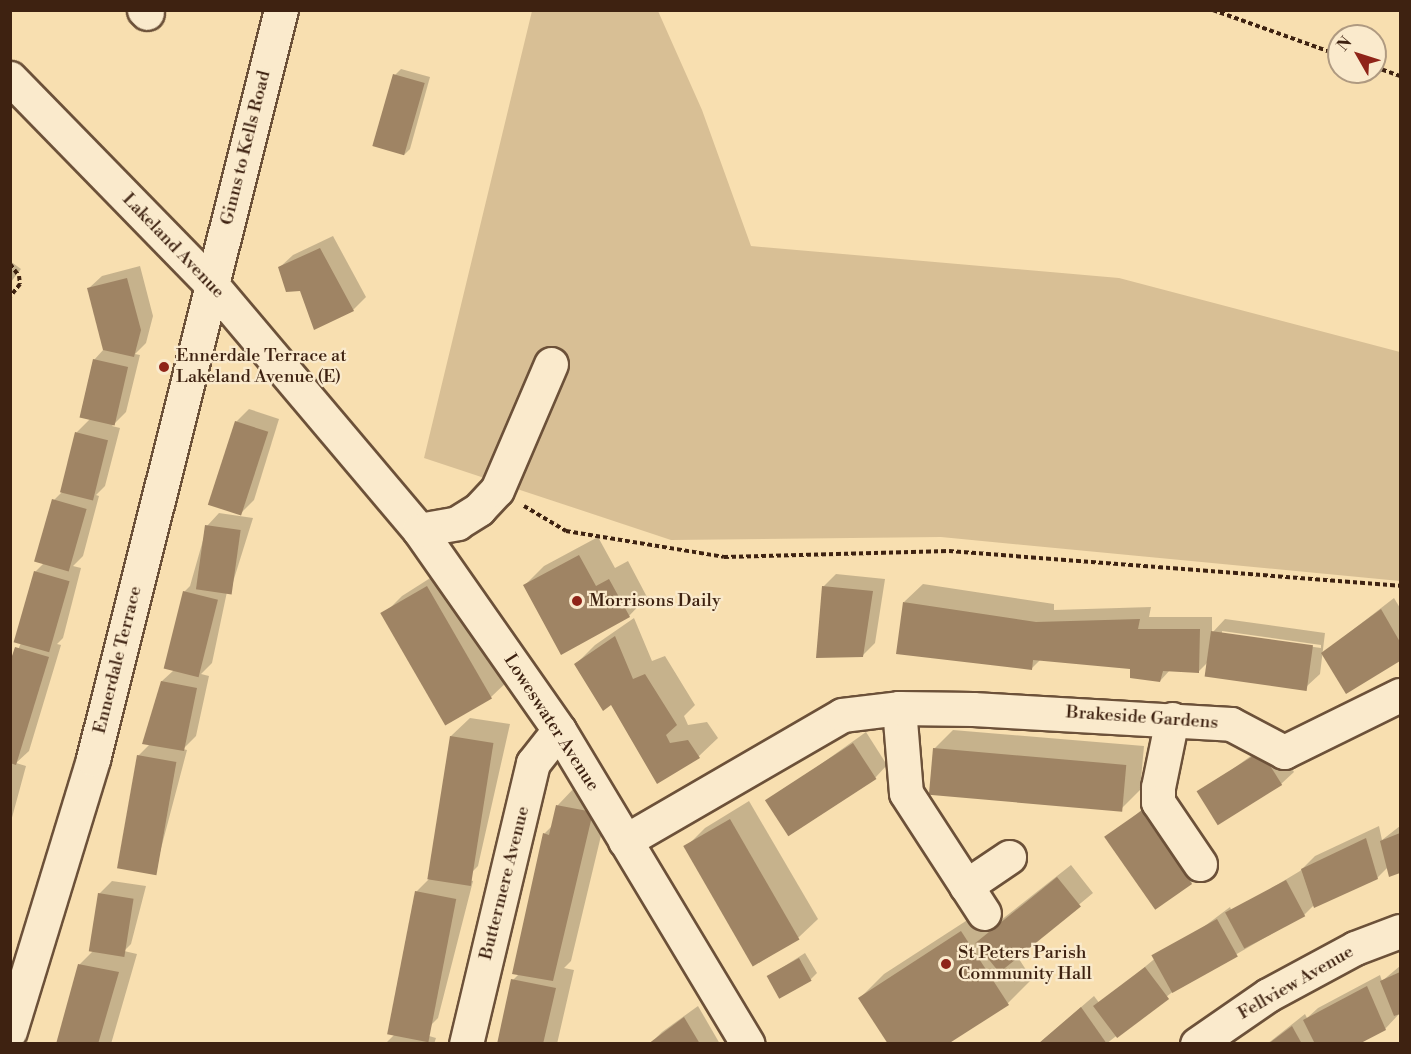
<!DOCTYPE html>
<style>
body{margin:0}
#map{position:relative;width:1411px;height:1054px;overflow:hidden;background:#f8dfb0;font-family:"Libre Bodoni",serif}
div>[style]{position:absolute}
[style*='--x']{left:calc(var(--x)*1px);top:calc(var(--y)*1px);width:calc(var(--w)*1px);rotate:calc(var(--a)*1deg)}
.green>*{inset:0;background:#d8bf95}
.shadow>*{inset:0;background:#0003}
.building>*{inset:0;background:#9f8464;transform-origin:0 0}
.path>*{height:4px;margin-top:-2px;transform-origin:0;background:repeating-linear-gradient(90deg,#3e2211 0 4.5px,transparent 0 7.5px)}
.roads{filter:drop-shadow(2px 0 #6c5139) drop-shadow(-2px 0 #6c5139) drop-shadow(0 2px #6c5139) drop-shadow(0 -2px #6c5139)}
.minor>*{height:33px;margin:-16.5px;padding:0 16.5px;transform-origin:16.5px;border-radius:16.5px;background:#faeacc}
.dots>*{width:16px;height:16px;translate:-50% -50%;box-sizing:border-box;border:3px solid #faeacc;border-radius:50%}
span{translate:-50% -50%;white-space:nowrap;text-align:center;line-height:1.15;-webkit-text-stroke:4.5px #faeacc;paint-order:stroke}
.street-label{font-size:18px;color:#3e2211}
.poi-label{font-size:18px;color:#3e2211}
.left{translate:0 -50%;text-align:left}
.frame{position:absolute;inset:0;border:12px solid #3e2211;pointer-events:none}
.north{position:absolute;left:1327px;top:24px;width:60px;height:60px;box-sizing:border-box;background:#faeacc;border:2px solid #af9a81;border-radius:50%;rotate:309deg;font-size:16px;font-weight:700;line-height:24px;text-align:center;color:#3e2211}
.north::after{content:'';display:block;margin:auto;width:21px;height:27px;background:#8f2418;clip-path:polygon(50% 0,100% 100%,50% 72%,0 100%)}
</style>
<div id="map">
<div class="green">
<div style="clip-path:polygon(532px 11px,658px 11px,702px 110px,751px 246px,1119px 278px,1400px 352px,1400px 581px,941px 537px,671px 540px,424px 458px)"></div>
</div>
<div class="shadow">
<div style="clip-path:polygon(401px 69px,430px 77px,410px 149px,404px 155px,395px 75px)"></div>
<div style="clip-path:polygon(333px 236px,366px 297px,353px 310px,301px 289px,280px 267px,293px 255px)"></div>
<div style="clip-path:polygon(10px 261px,21px 269px,10px 283px)"></div>
<div style="clip-path:polygon(140px 266px,153px 316px,146px 343px,135px 354px,140px 355px,126px 412px,112px 426px,120px 428px,105px 486px,96px 495px,99px 496px,83px 556px,73px 566px,81px 568px,63px 638px,57px 644px,61px 645px,29px 751px,16px 763px,26px 766px,10px 825px,10px 667px,21px 643px,35px 572px,45px 562px,54px 500px,63px 491px,76px 433px,90px 419px,94px 360px,104px 349px,89px 288px,102px 276px)"></div>
<div style="clip-path:polygon(249px 409px,279px 419px,254px 500px,242px 512px,236px 422px)"></div>
<div style="clip-path:polygon(219px 513px,253px 518px,233px 582px,228px 587px,212px 663px,201px 674px,209px 676px,196px 736px,183px 749px,187px 750px,158px 860px,146px 872px,138px 756px,150px 744px,162px 681px,174px 670px,184px 592px,190px 586px,207px 526px)"></div>
<div style="clip-path:polygon(598px 537px,615px 568px,628px 561px,647px 597px,629px 616px,525px 585px,544px 566px)"></div>
<div style="clip-path:polygon(446px 568px,510px 679px,491px 697px,383px 615px,402px 596px)"></div>
<div style="clip-path:polygon(836px 574px,885px 579px,875px 643px,862px 656px,823px 587px)"></div>
<div style="clip-path:polygon(evenodd,923px 584px,1054px 604px,1054px 610px,1151px 607px,1149px 617px,1212px 617px,1212px 633px,1225px 619px,1325px 633px,1320px 674px,1307px 686px,1211px 659px,1198px 672px,1170px 670px,1160px 681px,1132px 668px,1041px 659px,1031px 669px,904px 602px,923px 584px,1222px 631px,1321px 645px,1321px 648px,1222px 634px,1222px 631px)"></div>
<div style="clip-path:polygon(1394px 598px,1400px 608px,1400px 659px,1347px 692px,1323px 653px)"></div>
<div style="clip-path:polygon(634px 618px,652px 661px,665px 656px,695px 705px,684px 716px,688px 725px,707px 722px,718px 738px,699px 756px,658px 782px,612px 702px,576px 664px,595px 645px)"></div>
<div style="clip-path:polygon(470px 718px,510px 724px,478px 866px,465px 879px,473px 881px,438px 1018px,422px 1034px,436px 1038px,434px 1044px,385px 1044px,395px 1034px,416px 892px,430px 878px,451px 736px)"></div>
<div style="clip-path:polygon(953px 730px,1144px 746px,1140px 790px,1121px 809px,934px 749px)"></div>
<div style="clip-path:polygon(866px 732px,887px 765px,875px 778px,768px 802px)"></div>
<div style="clip-path:polygon(1274px 739px,1294px 772px,1281px 784px,1200px 793px)"></div>
<div style="clip-path:polygon(576px 786px,611px 794px,571px 961px,564px 968px,574px 970px,557px 1044px,499px 1044px,513px 980px,519px 974px,544px 834px,553px 825px,558px 805px)"></div>
<div style="clip-path:polygon(1154px 799px,1204px 870px,1191px 883px,1121px 828px)"></div>
<div style="clip-path:polygon(749px 801px,818px 919px,799px 937px,759px 963px,686px 847px,705px 828px)"></div>
<div style="clip-path:polygon(1379px 826px,1382px 840px,1400px 826px,1400px 871px,1390px 875px,1388px 867px,1377px 878px,1315px 904px,1304px 915px,1175px 990px,1106px 1044px,1038px 1044px,1094px 996px,1100px 1004px,1158px 956px,1161px 959px,1230px 907px,1232px 912px,1300px 871px,1315px 856px)"></div>
<div style="clip-path:polygon(1071px 865px,1093px 893px,1017px 956px,1032px 979px,1008px 1003px,860px 998px,884px 974px,986px 908px,996px 924px)"></div>
<div style="clip-path:polygon(112px 881px,146px 886px,131px 944px,124px 951px,137px 954px,111px 1044px,57px 1044px,80px 964px,93px 951px,99px 894px)"></div>
<div style="clip-path:polygon(805px 953px,817px 973px,811px 979px,769px 976px)"></div>
<div style="clip-path:polygon(1400px 966px,1400px 1013px,1385px 1029px,1356px 1044px,1267px 1044px,1305px 1014px,1307px 1018px,1318px 1008px,1380px 975px,1382px 981px)"></div>
<div style="clip-path:polygon(698px 1006px,720px 1044px,650px 1044px,662px 1032px)"></div>
</div>
<div class="building">
<div style="left:393px;top:74px;width:33px;height:75px;rotate:16deg"></div>
<div style="clip-path:polygon(320px 248px,354px 311px,314px 330px,300px 291px,286px 292px,278px 267px)"></div>
<div style="clip-path:polygon(127px 278px,141px 330px,134px 357px,103px 350px,87px 288px)"></div>
<div style="left:93px;top:359px;width:36px;height:60px;rotate:13deg"></div>
<div style="left:235px;top:421px;width:35px;height:88px;rotate:18deg"></div>
<div style="left:75px;top:432px;width:34px;height:62px;rotate:14deg"></div>
<div style="left:52px;top:499px;width:36px;height:65px;rotate:16deg"></div>
<div style="left:205px;top:525px;width:36px;height:65px;rotate:8deg"></div>
<div style="clip-path:polygon(579px 555px,596px 586px,609px 579px,630px 617px,561px 655px,523px 585px)"></div>
<div style="left:34px;top:571px;width:37px;height:74px;rotate:16deg"></div>
<div style="left:427px;top:586px;width:130px;height:54px;rotate:60deg"></div>
<div style="clip-path:polygon(822px 586px,873px 591px,863px 657px,816px 658px)"></div>
<div style="left:183px;top:591px;width:36px;height:80px;rotate:14deg"></div>
<div style="clip-path:polygon(903px 602px,1036px 622px,1140px 619px,1138px 629px,1200px 629px,1199px 673px,1163px 671px,1160px 682px,1130px 678px,1130px 669px,1033px 660px,1032px 670px,896px 654px)"></div>
<div style="clip-path:polygon(1381px 609px,1400px 642px,1400px 661px,1346px 694px,1321px 653px)"></div>
<div style="left:1211px;top:631px;width:103px;height:46px;rotate:8deg"></div>
<div style="clip-path:polygon(615px 636px,633px 679px,645px 674px,677px 725px,666px 735px,670px 743px,688px 740px,700px 758px,657px 784px,611px 705px,603px 711px,574px 664px)"></div>
<div style="clip-path:polygon(15px 647px,49px 657px,16px 765px,10px 763px,10px 662px)"></div>
<div style="clip-path:polygon(161px 681px,197px 688px,184px 751px,142px 744px)"></div>
<div style="left:450px;top:736px;width:44px;height:145px;rotate:9deg"></div>
<div style="left:853px;top:743px;width:43px;height:105px;rotate:57deg"></div>
<div style="left:933px;top:748px;width:194px;height:47px;rotate:5deg"></div>
<div style="left:1261px;top:751px;width:40px;height:76px;rotate:58deg"></div>
<div style="left:137px;top:755px;width:40px;height:115px;rotate:10deg"></div>
<div style="clip-path:polygon(556px 805px,593px 812px,553px 981px,512px 974px,543px 833px,549px 835px)"></div>
<div style="left:1141px;top:811px;width:89px;height:45px;rotate:55deg"></div>
<div style="left:730px;top:819px;width:139px;height:54px;rotate:60deg"></div>
<div style="clip-path:polygon(1400px 833px,1400px 873px,1389px 877px,1380px 841px)"></div>
<div style="clip-path:polygon(1366px 838px,1378px 879px,1314px 908px,1301px 869px)"></div>
<div style="left:1057px;top:877px;width:38px;height:105px;rotate:51deg"></div>
<div style="left:1286px;top:880px;width:41px;height:69px;rotate:62deg"></div>
<div style="left:415px;top:891px;width:42px;height:146px;rotate:11deg"></div>
<div style="left:98px;top:893px;width:36px;height:59px;rotate:9deg"></div>
<div style="left:1217px;top:919px;width:43px;height:75px;rotate:61deg"></div>
<div style="clip-path:polygon(961px 931px,1009px 1005px,948px 1044px,888px 1044px,858px 998px)"></div>
<div style="left:799px;top:958px;width:26px;height:37px;rotate:61deg"></div>
<div style="clip-path:polygon(78px 964px,119px 972px,98px 1044px,56px 1044px)"></div>
<div style="left:1145px;top:967px;width:40px;height:65px;rotate:53deg"></div>
<div style="clip-path:polygon(1400px 972px,1400px 1014px,1394px 1016px,1380px 981px)"></div>
<div style="clip-path:polygon(511px 979px,556px 988px,543px 1044px,497px 1044px)"></div>
<div style="clip-path:polygon(1367px 986px,1386px 1030px,1359px 1044px,1315px 1044px,1303px 1020px)"></div>
<div style="clip-path:polygon(1081px 1007px,1107px 1044px,1038px 1044px)"></div>
<div style="clip-path:polygon(684px 1017px,700px 1044px,648px 1044px)"></div>
<div style="clip-path:polygon(1292px 1026px,1302px 1044px,1268px 1044px)"></div>
</div>
<div class="path">
<div style="--x:1213;--y:10;--w:134;--a:19.7"></div>
<div style="--x:1375;--y:67;--w:27;--a:20"></div>
<div style="--x:10;--y:264;--w:15;--a:53"></div>
<div style="--x:19;--y:276;--w:8;--a:83"></div>
<div style="--x:20;--y:284;--w:16;--a:128"></div>
<div style="--x:524;--y:506;--w:49;--a:30.8"></div>
<div style="--x:566;--y:531;--w:160;--a:9.3"></div>
<div style="--x:724;--y:557;--w:225;--a:-1.5"></div>
<div style="--x:949;--y:551;--w:452;--a:4.4"></div>
</div>
<div class="roads">
<div class="minor">
<div style="--x:144;--y:10;--w:4;--a:45"></div>
<div style="--x:10;--y:78;--w:289;--a:45.7"></div>
<div style="--x:212;--y:285;--w:321;--a:49.8"></div>
<div style="--x:419;--y:530;--w:244;--a:55"></div>
<div style="--x:559;--y:730;--w:366;--a:59"></div>
<div style="--x:419;--y:530;--w:39;--a:-10"></div>
<div style="--x:457;--y:523;--w:26;--a:-32"></div>
<div style="--x:479;--y:509;--w:26;--a:-47"></div>
<div style="--x:497;--y:490;--w:137;--a:-66.8"></div>
<div style="--x:899;--y:708;--w:85;--a:85.3"></div>
<div style="--x:906;--y:793;--w:143;--a:57"></div>
<div style="--x:1172;--y:719;--w:69;--a:101.6"></div>
<div style="--x:1158;--y:787;--w:15;--a:90"></div>
<div style="--x:1158;--y:802;--w:75;--a:55.9"></div>
<div style="--x:625;--y:841;--w:251;--a:-30.1"></div>
<div style="--x:842;--y:715;--w:57;--a:-7"></div>
<div style="--x:899;--y:708;--w:74;--a:0.8"></div>
<div style="--x:973;--y:709;--w:258;--a:3.3"></div>
<div style="--x:1231;--y:724;--w:60;--a:27.8"></div>
<div style="--x:1284;--y:752;--w:129;--a:-26.2"></div>
<div style="--x:966;--y:886;--w:52;--a:-34"></div>
<div style="--x:10;--y:1031;--w:284;--a:-73"></div>
<div style="--x:93;--y:759;--w:772;--a:-75.91"></div>
<div style="--x:466;--y:1044;--w:289;--a:-76.6"></div>
<div style="--x:533;--y:763;--w:42;--a:-51.8"></div>
<div style="--x:1197;--y:1044;--w:86;--a:-34.6"></div>
<div style="--x:1268;--y:995;--w:99;--a:-28.4"></div>
<div style="--x:1355;--y:948;--w:48;--a:-20.7"></div>
</div>
</div>
<div class="dots">
<div style="left:164px;top:367px;background:#8f2418"></div>
<div style="left:577px;top:601px;background:#8f2418"></div>
<div style="left:946px;top:964px;background:#8f2418"></div>
</div>
<div class="street-label">
<span style="left:246px;top:148px;rotate:-76deg">Ginns to Kells Road</span>
<span style="left:173px;top:246px;rotate:46deg">Lakeland Avenue</span>
<span style="left:118px;top:660px;rotate:-76deg">Ennerdale Terrace</span>
<span style="left:1142px;top:718px;rotate:4deg">Brakeside Gardens</span>
<span style="left:551px;top:723px;rotate:57deg">Loweswater Avenue</span>
<span style="left:505px;top:883px;rotate:-76deg">Buttermere Avenue</span>
<span style="left:1296px;top:983px;rotate:-30deg">Fellview Avenue</span>
</div>
<div class="poi-label">
<span class="left" style="left:176px;top:367px">Ennerdale Terrace at<br>Lakeland Avenue (E)</span>
<span class="left" style="left:589px;top:601px">Morrisons Daily</span>
<span class="left" style="left:958px;top:964px">St Peters Parish<br>Community Hall</span>
</div>
<div class="frame"></div>
<div class="north">N</div>
</div>
